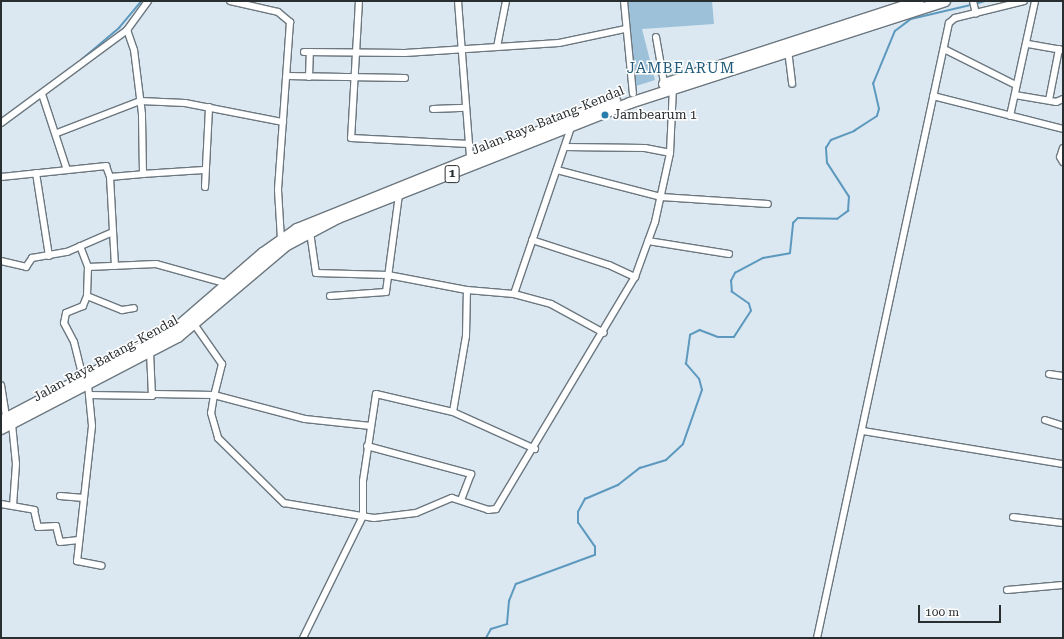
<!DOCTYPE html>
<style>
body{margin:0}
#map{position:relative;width:1064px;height:639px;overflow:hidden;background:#dbe8f1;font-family:"Roboto Serif",serif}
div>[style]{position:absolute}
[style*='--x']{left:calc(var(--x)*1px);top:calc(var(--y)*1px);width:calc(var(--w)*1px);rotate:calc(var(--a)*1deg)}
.green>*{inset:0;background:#9cc1d9}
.stream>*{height:1.5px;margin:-0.75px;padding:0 0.75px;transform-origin:0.75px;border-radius:0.75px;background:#5d99be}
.roads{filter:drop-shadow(1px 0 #6c777f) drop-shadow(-1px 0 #6c777f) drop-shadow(0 1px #6c777f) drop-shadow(0 -1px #6c777f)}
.minor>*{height:6px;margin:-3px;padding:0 3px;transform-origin:3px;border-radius:3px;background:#fff}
.trunk>*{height:10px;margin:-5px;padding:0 5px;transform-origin:5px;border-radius:5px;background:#fff}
.dots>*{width:11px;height:11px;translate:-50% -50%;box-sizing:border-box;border:2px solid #fff;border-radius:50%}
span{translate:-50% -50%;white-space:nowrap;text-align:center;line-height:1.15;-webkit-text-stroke:3px #fff;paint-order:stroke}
.shield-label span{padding:1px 3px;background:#fff;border:1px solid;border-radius:3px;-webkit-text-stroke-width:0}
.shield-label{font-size:12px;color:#292e31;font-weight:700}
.poi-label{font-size:13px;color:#292e31}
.left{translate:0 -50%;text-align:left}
.street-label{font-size:13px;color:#292e31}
.quarter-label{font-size:15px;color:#215b7b;letter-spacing:1px}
.frame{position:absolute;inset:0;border:2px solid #292e31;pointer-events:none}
.scale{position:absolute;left:918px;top:605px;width:83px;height:18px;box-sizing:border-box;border:2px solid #292e31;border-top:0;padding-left:5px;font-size:12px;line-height:14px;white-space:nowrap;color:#292e31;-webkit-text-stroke:3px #fff;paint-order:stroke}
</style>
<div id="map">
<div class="green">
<div style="clip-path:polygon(626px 1px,712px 1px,714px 24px,642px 29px,655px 80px,633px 87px)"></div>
</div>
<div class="stream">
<div style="--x:975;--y:4;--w:10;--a:-17"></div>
<div style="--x:81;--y:60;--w:50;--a:-40.1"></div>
<div style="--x:119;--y:28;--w:35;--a:-50"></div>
<div style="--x:486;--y:638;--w:10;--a:-61"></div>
<div style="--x:491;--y:629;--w:17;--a:-17"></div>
<div style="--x:507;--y:624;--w:23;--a:-85"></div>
<div style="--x:509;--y:601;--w:18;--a:-68"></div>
<div style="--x:516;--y:584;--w:84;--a:-20.2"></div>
<div style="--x:595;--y:555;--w:8;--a:-90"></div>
<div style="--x:595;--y:547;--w:29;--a:-125"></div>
<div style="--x:578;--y:523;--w:11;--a:-90"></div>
<div style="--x:578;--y:512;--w:15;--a:-62"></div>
<div style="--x:585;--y:499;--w:36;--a:-23"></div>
<div style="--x:618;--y:485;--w:28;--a:-38"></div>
<div style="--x:640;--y:468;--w:27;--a:-17"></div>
<div style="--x:666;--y:460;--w:23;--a:-43"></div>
<div style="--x:683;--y:444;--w:57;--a:-70.6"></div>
<div style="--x:702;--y:390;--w:11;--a:-105"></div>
<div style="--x:699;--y:379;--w:20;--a:-131"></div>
<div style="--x:686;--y:364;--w:29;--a:-82"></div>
<div style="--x:690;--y:335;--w:11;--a:-27"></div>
<div style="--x:700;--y:330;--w:19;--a:21"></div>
<div style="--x:718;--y:337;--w:16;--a:0"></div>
<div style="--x:734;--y:337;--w:31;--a:-57"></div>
<div style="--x:751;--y:311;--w:7;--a:-106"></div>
<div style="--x:749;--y:304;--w:21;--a:-145"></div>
<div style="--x:732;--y:292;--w:11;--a:-95"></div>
<div style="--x:731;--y:281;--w:9;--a:-63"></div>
<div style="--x:735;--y:273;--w:32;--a:-28"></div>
<div style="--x:763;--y:258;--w:27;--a:-10"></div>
<div style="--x:790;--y:253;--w:30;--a:-84"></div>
<div style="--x:793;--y:223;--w:7;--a:-45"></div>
<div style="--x:798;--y:218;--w:39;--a:1"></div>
<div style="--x:837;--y:219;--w:14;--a:-36"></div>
<div style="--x:848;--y:211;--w:14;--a:-86"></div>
<div style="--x:849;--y:197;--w:40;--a:-122.9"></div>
<div style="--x:827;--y:163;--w:15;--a:-94"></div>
<div style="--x:826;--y:148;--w:9;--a:-58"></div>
<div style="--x:831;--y:140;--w:25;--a:-21"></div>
<div style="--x:854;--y:131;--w:27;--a:-33"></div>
<div style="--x:877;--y:116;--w:7;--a:-74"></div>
<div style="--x:879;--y:109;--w:26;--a:-103"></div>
<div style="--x:873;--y:84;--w:57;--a:-67.5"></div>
<div style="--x:895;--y:31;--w:20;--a:-37"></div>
<div style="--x:911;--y:19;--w:62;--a:-13.1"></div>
</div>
<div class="roads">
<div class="minor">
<div style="--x:230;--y:1;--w:49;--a:12.9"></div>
<div style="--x:278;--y:12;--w:16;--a:40"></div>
<div style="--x:290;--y:22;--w:168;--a:94.1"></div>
<div style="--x:278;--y:190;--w:49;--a:86.5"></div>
<div style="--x:359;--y:1;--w:137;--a:93.3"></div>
<div style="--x:351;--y:138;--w:118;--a:2.9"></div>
<div style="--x:458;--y:1;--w:156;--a:85.6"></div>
<div style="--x:624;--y:1;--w:93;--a:84.5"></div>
<div style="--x:973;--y:1;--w:13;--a:77"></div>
<div style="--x:656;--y:37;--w:47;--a:80.1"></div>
<div style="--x:1028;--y:44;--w:36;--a:10"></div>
<div style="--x:497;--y:47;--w:47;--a:-78.9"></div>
<div style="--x:944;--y:49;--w:80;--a:26.6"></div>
<div style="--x:788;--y:50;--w:34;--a:83"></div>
<div style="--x:304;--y:52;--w:101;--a:0.6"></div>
<div style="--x:405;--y:53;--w:154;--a:-3.7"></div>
<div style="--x:559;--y:43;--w:67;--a:-12"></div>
<div style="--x:287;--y:76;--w:118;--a:1"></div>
<div style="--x:309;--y:77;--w:25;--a:-88"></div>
<div style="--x:42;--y:94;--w:80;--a:71.8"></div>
<div style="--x:1015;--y:95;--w:42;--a:9.7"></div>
<div style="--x:1056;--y:102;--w:8;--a:-23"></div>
<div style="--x:933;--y:96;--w:134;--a:14.2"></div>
<div style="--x:1049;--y:100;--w:52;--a:-78.9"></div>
<div style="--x:433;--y:109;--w:33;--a:-2"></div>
<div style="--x:1010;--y:116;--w:118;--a:-77.7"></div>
<div style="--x:1;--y:123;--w:157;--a:-36.4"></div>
<div style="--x:127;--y:30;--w:36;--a:-54"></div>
<div style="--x:57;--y:133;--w:89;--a:-21.1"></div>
<div style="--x:140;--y:101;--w:45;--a:2.5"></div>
<div style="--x:185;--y:103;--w:100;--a:11"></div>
<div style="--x:565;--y:147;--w:80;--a:0.7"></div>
<div style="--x:645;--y:148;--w:25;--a:11"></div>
<div style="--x:1063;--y:148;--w:9;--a:108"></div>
<div style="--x:1060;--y:157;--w:6;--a:59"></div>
<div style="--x:557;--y:170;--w:107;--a:14.6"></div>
<div style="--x:661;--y:197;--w:107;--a:3.7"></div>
<div style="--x:36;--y:173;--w:84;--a:81.1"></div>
<div style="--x:142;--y:174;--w:62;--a:-3.7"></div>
<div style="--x:1;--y:177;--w:106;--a:-6"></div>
<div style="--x:106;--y:166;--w:12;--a:70"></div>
<div style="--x:110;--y:177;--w:33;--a:-5"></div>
<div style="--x:143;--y:174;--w:60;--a:-91"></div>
<div style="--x:142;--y:114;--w:64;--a:-97.1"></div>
<div style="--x:134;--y:50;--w:21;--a:-109"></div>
<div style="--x:110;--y:177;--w:89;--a:86.8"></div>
<div style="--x:205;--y:187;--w:80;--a:-87.1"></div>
<div style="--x:310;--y:232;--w:41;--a:81.7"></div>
<div style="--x:316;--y:273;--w:72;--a:1.6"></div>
<div style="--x:388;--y:275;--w:80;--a:10.8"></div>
<div style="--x:467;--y:290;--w:47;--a:4.9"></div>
<div style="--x:514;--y:294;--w:38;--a:15"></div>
<div style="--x:551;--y:304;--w:60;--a:28.7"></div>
<div style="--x:532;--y:240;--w:81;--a:18"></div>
<div style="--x:609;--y:265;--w:29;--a:25"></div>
<div style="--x:648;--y:241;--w:82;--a:9.1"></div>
<div style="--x:80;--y:246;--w:22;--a:69"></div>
<div style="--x:88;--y:267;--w:29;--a:92"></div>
<div style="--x:87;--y:296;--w:11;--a:112"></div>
<div style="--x:83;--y:306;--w:18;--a:158"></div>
<div style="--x:66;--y:313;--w:10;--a:101"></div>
<div style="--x:64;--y:323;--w:21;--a:62"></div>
<div style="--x:74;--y:342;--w:38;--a:76"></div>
<div style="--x:1;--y:261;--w:26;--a:13"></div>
<div style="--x:26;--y:267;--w:11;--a:-56"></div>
<div style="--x:32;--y:258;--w:36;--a:-10"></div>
<div style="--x:67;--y:252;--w:50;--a:-23.5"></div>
<div style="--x:88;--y:267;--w:68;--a:-2.5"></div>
<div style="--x:156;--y:264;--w:75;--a:15.5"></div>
<div style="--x:514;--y:294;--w:179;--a:-71.1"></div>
<div style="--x:87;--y:296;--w:38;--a:22"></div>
<div style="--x:122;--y:310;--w:12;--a:-9"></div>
<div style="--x:330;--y:296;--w:56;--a:-4.1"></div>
<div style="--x:386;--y:292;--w:98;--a:-82.4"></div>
<div style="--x:194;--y:324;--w:49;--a:55"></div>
<div style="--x:222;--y:364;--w:32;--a:104"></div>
<div style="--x:214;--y:395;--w:94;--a:14.8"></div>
<div style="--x:305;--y:419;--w:66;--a:6.1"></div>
<div style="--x:1049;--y:374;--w:14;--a:8"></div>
<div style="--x:1;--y:385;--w:33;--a:81"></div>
<div style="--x:88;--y:385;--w:41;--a:84.4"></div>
<div style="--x:92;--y:426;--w:136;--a:96.3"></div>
<div style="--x:77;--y:561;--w:25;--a:11"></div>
<div style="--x:154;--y:394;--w:60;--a:1"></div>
<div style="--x:214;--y:395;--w:18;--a:99"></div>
<div style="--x:211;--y:413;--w:26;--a:74"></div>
<div style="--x:218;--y:438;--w:93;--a:44.6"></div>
<div style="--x:284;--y:503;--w:91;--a:9.5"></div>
<div style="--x:374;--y:518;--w:42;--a:-6.8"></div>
<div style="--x:416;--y:513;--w:39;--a:-23"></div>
<div style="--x:452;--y:498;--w:38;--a:18"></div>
<div style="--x:488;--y:510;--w:8;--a:-7"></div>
<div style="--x:496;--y:509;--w:270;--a:-59.1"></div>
<div style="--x:635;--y:277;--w:59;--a:-70"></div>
<div style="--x:655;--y:222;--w:71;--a:-77.7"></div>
<div style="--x:670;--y:153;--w:65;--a:-87.4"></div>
<div style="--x:89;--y:395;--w:63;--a:0.9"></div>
<div style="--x:152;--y:396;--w:44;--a:-92.6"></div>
<div style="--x:453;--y:412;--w:77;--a:-80.3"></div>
<div style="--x:466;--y:336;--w:46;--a:-88.8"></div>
<div style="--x:1045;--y:420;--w:19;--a:18"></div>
<div style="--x:12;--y:424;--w:40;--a:84.3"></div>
<div style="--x:16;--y:464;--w:42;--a:94.1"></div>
<div style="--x:863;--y:431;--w:203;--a:9.4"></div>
<div style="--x:367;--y:446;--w:108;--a:15.1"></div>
<div style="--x:471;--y:474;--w:28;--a:111"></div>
<div style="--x:60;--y:496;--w:24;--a:5"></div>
<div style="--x:1;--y:504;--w:34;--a:10"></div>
<div style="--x:34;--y:510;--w:17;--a:77"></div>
<div style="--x:38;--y:527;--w:18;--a:-3"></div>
<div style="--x:56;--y:526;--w:16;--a:76"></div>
<div style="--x:60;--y:542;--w:19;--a:-6"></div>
<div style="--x:1013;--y:517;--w:50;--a:6.8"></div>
<div style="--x:1007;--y:590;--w:56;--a:-5.1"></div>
<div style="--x:303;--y:638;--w:136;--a:-63.8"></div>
<div style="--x:363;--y:516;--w:35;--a:-90"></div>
<div style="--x:363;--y:481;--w:88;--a:-81.5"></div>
<div style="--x:376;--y:394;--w:79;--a:13.2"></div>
<div style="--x:453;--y:412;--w:90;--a:24.3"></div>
<div style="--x:817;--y:638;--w:629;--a:-77.89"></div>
<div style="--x:949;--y:23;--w:8;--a:-40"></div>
<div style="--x:955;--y:18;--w:71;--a:-13.8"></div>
</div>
<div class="trunk">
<div style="--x:664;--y:84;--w:268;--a:-18"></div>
<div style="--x:1;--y:421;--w:195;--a:-27.7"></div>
<div style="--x:174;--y:330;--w:118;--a:-40.9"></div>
<div style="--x:263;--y:253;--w:42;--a:-35.2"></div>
<div style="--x:297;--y:229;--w:343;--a:-21.9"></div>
<div style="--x:1;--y:429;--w:199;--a:-27.5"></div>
<div style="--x:178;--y:337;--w:143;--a:-40.2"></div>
<div style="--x:287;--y:245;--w:58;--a:-27.9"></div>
<div style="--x:338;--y:218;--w:314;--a:-21.5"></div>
<div style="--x:630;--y:103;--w:331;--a:-17.9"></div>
</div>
</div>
<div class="dots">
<div style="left:605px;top:115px;background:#287ead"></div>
</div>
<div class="shield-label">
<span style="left:452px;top:174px">1</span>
</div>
<div class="poi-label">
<span class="left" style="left:613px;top:115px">Jambearum 1</span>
</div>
<div class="street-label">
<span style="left:548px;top:121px;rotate:-22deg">Jalan Raya Batang-Kendal</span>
<span style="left:106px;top:359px;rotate:-29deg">Jalan Raya Batang-Kendal</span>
</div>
<div class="quarter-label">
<span style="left:681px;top:69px">JAMBEARUM</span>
</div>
<div class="frame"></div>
<div class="scale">100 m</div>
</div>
